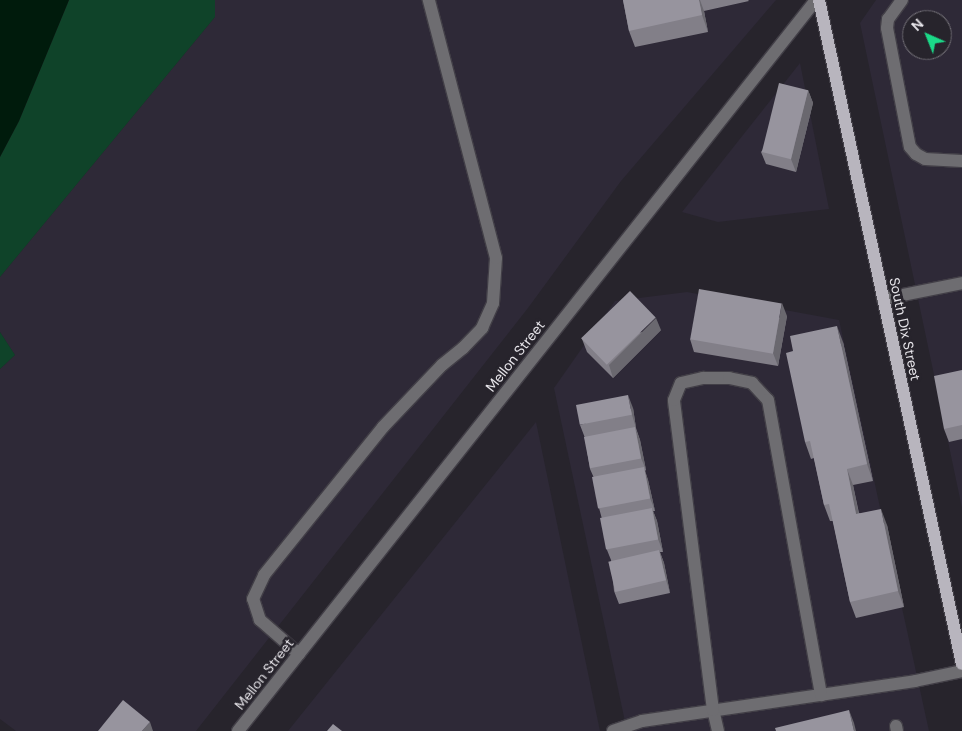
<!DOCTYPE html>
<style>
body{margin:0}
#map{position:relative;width:962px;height:731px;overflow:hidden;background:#27242c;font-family:"DM Sans",sans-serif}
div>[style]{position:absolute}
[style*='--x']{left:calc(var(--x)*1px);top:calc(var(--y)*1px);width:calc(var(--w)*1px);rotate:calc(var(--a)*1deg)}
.built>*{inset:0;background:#2e2937}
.green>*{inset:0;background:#0f4329}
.water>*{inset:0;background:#001b0c}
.roads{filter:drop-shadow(1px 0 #423f47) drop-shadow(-1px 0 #423f47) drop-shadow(0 1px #423f47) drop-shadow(0 -1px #423f47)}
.minor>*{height:12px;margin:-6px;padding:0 6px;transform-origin:6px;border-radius:6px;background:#6e6d71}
.major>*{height:12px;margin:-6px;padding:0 6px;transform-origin:6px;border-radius:6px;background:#b8b5be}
.wall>*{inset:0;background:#827f88}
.shaded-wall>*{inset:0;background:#6a686f}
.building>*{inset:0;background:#97949e;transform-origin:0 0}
span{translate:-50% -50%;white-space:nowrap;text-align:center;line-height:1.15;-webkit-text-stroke:5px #27242c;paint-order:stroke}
.street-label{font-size:14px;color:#e7e5ea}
.north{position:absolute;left:902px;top:10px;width:50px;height:50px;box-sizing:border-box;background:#27242c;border:1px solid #747178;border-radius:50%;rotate:316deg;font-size:14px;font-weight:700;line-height:20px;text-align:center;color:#e7e5ea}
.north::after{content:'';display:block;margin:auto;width:18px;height:22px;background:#1bd988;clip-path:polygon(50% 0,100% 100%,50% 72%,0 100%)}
</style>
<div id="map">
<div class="built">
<div style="clip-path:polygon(215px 0,776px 0,621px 181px,528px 308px,196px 731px,16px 731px,0 719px,0 369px,15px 355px,0 332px,0 277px,215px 17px)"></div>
<div style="clip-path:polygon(evenodd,876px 0,962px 0,962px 508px,860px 23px,876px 0,912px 20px,942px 20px,942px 50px,912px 50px,912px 20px)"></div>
<div style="clip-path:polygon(800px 63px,829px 209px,718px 222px,682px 212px)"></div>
<div style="clip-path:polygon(687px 292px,839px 320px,929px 731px,627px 731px,554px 388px,615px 301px)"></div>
<div style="clip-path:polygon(536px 422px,600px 731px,288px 731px)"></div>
</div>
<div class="green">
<div style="clip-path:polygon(69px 0,215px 0,215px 17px,0 277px,0 157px,19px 121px)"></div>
<div style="clip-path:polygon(0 332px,15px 355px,0 369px)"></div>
</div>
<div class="water">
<div style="clip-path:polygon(0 0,69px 0,19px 121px,0 157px)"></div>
</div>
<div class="roads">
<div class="minor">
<div style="--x:902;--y:0;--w:24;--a:126"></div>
<div style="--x:888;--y:19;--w:9;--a:96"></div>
<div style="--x:887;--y:28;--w:121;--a:79.1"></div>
<div style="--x:910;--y:147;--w:9;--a:49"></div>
<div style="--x:916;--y:154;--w:10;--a:29"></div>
<div style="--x:925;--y:159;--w:37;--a:3"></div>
<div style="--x:883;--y:299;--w:81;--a:-11.4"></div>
<div style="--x:299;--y:654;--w:52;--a:-138.9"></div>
<div style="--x:260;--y:620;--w:22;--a:-108"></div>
<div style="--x:253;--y:599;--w:26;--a:-65"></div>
<div style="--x:264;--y:575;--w:190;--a:-51.2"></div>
<div style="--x:383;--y:427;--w:86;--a:-46.4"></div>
<div style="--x:442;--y:365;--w:27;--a:-39"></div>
<div style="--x:463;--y:348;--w:28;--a:-46"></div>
<div style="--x:482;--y:328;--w:27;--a:-66"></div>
<div style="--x:493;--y:303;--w:45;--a:-86.2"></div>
<div style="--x:496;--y:258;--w:267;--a:-104.6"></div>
<div style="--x:896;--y:726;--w:5;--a:79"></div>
<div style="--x:238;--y:731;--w:932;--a:-51.67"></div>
<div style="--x:613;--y:731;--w:31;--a:-19"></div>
<div style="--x:642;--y:721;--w:276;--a:-8.3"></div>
<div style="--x:915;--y:681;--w:48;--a:-12"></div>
<div style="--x:718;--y:731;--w:22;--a:-103"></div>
<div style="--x:713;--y:710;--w:312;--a:-97.2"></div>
<div style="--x:674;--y:400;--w:18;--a:-68"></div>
<div style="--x:681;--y:383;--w:23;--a:-13"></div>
<div style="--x:703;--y:378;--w:26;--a:0"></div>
<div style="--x:729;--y:378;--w:24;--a:12"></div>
<div style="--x:752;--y:383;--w:23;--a:47"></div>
<div style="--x:768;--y:400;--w:300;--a:79.8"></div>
</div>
<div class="major">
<div style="--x:819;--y:0;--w:679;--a:77.85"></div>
</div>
</div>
<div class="wall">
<div style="clip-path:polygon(623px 0,748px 0,749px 1px,704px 11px,708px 32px,635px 47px,629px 31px)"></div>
<div style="clip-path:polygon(808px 90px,813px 103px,796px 172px,766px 164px,761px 152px)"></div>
<div style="clip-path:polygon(787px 316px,778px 366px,694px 352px,690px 339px)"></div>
<div style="clip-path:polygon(661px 330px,613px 378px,587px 352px,582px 339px)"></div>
<div style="clip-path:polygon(843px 342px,873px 481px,853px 485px,859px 513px,887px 525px,904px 607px,856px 618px,850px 602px,833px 521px,830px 521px,824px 505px,814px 458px,811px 459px,805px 442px)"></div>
<div style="clip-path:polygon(962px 370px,962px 439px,949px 442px,944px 429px)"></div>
<div style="clip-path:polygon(633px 408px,636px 428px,640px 440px,646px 470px,645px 471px,648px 480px,655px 511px,653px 511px,657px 521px,663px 552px,660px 552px,664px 563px,670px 593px,619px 604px,614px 591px,611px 560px,607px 550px,602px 519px,599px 508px,594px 478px,590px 469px,585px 438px,580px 425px)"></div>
</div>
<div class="shaded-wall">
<div style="clip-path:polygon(699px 0,700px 0,704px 11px,708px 32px,702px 15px)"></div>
<div style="clip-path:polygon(808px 90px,813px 103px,796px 172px,791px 159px)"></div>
<div style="clip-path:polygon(782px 303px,787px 316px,778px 366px,773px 353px)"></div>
<div style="clip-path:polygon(656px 318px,661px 330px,613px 378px,609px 365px)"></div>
<div style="clip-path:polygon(837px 326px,843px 342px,873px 481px,867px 464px)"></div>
<div style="clip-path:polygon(628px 395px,633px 408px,636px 428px,632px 415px)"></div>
<div style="clip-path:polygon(635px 427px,640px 440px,646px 470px,641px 458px)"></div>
<div style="clip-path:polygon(644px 467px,648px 480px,655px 511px,650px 498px)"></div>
<div style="clip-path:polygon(847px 469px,853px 485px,862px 530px,856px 514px)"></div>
<div style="clip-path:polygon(652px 508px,657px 521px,663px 552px,658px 539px)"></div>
<div style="clip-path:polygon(881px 509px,887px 525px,904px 607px,898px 591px)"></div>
<div style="clip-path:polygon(659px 550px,664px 563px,670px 593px,666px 580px)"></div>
<div style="clip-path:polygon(849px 710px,854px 723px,856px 731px,854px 731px)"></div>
<div style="clip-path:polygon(150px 722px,153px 731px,142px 731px)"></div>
</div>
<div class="building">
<div style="clip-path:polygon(623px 0,699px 0,702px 15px,629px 31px)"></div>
<div style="left:779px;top:83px;width:30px;height:71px;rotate:14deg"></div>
<div style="left:699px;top:289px;width:84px;height:51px;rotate:10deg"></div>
<div style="left:630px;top:291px;width:37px;height:68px;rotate:46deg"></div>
<div style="clip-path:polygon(837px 326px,867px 464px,847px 469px,856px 514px,881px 509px,898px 591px,850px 602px,829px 504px,824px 505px,810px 441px,805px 442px,786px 353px,793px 351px,790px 336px)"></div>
<div style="clip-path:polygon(962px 370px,962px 425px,944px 429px,934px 376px)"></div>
<div style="left:628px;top:395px;width:20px;height:53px;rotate:79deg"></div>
<div style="left:635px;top:427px;width:32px;height:52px;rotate:79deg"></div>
<div style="left:644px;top:467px;width:32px;height:53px;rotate:79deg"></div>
<div style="left:652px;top:508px;width:32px;height:53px;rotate:79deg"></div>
<div style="left:659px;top:550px;width:31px;height:52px;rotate:77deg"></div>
<div style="clip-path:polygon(123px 700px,150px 722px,142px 731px,98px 731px)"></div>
<div style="clip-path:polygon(849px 710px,854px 731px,776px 731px,775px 728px)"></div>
<div style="clip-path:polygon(333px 724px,342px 731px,327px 731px)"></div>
</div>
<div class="street-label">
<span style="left:905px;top:329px;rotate:78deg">South Dix Street</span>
<span style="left:515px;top:356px;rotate:-52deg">Mellon Street</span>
<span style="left:264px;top:674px;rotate:-52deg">Mellon Street</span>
</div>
<div class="north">N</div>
</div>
